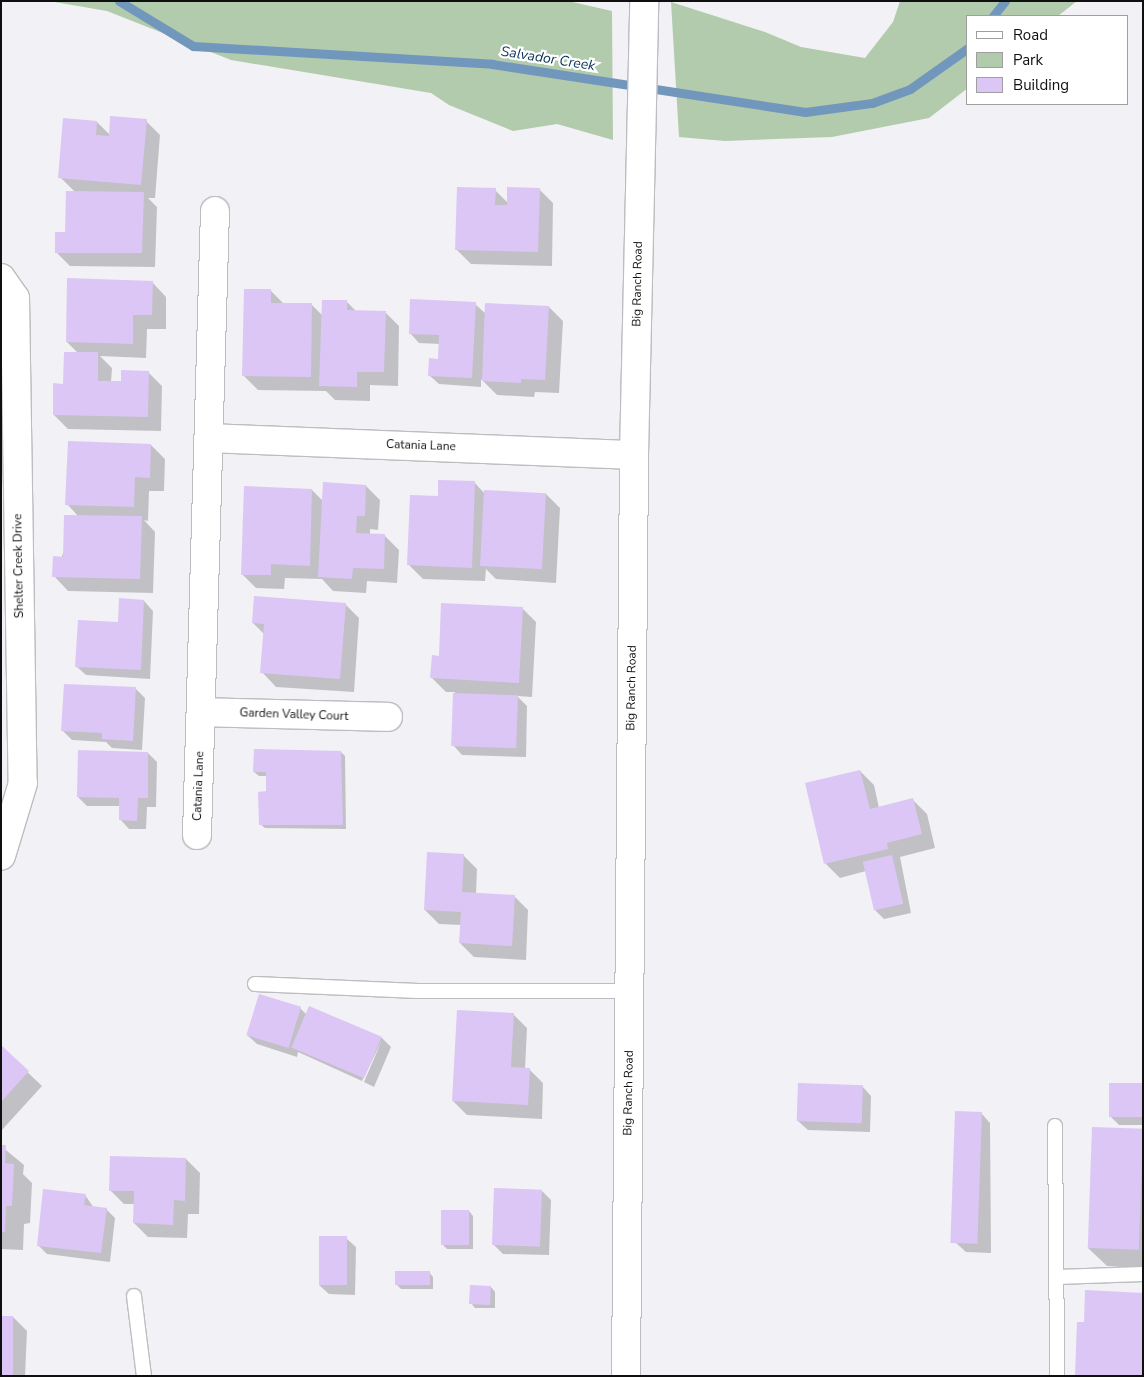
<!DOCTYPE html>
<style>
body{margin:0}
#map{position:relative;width:1144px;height:1377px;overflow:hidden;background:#f2f1f5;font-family:"Nunito Sans",sans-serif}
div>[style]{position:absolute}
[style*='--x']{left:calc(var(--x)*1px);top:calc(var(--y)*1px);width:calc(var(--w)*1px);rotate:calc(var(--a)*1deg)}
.green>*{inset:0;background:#b1cbac}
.shadow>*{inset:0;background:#0003}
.stream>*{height:9px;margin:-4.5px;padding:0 4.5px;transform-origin:4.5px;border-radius:4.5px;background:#7297bc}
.building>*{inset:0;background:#dbc6f6;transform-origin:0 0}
.roads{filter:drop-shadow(1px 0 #bdbdc0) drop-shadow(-1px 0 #bdbdc0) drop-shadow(0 1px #bdbdc0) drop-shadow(0 -1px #bdbdc0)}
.lane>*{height:14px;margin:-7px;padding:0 7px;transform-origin:7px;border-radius:7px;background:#fff}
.street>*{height:28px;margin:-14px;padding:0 14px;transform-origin:14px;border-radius:14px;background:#fff}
.secondary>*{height:28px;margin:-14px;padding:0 14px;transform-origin:14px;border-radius:14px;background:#fff}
span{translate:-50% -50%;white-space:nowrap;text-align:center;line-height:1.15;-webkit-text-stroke:4.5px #fff;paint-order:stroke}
.street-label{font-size:12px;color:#0f0f10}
.water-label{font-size:14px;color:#083458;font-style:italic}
.frame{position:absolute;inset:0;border:2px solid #0f0f10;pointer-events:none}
.legend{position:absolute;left:966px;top:15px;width:162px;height:90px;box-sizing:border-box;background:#fff;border:1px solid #9f9f9f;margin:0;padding:6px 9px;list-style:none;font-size:15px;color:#0f0f10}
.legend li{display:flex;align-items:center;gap:10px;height:25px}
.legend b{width:25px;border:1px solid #9f9f9f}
</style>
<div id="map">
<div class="green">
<div style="clip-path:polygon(49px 1px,568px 1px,612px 11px,613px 140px,557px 124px,513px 131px,449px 105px,431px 93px,231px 60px,107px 11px)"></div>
<div style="clip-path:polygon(900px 1px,1077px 1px,1058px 16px,968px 16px,968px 88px,929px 118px,832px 137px,725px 141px,679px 137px,671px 2px,765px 32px,801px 47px,865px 58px,893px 22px)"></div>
</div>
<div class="shadow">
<div style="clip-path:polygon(146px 121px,160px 135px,155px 198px,148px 198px,157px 207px,155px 267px,70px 266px,56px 252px,66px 234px,75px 192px,60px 177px,97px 122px,110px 135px)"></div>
<div style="clip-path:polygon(539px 189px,553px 203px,552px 266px,471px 264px,457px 250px,495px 190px,508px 203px)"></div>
<div style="clip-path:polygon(152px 282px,166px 297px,166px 329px,147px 329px,146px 358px,100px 356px,112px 368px,111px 382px,122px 383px,148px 372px,162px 386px,161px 431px,68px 429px,54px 415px,78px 353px,67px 342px)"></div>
<div style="clip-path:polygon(271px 291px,284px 304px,312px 305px,322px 315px,346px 301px,357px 312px,385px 312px,399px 326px,398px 386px,370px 385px,370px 401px,335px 400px,326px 391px,258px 390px,244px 376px)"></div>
<div style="clip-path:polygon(475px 304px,486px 314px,549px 307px,563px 321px,559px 393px,535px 392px,534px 397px,497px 395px,481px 379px,481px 387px,439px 384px,429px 375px,439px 360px,440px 344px,419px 343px,410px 333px)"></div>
<div style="clip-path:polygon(151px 445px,165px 459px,164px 491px,149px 491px,148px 521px,144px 520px,155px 532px,153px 593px,68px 591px,54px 576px,78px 516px,67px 504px)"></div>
<div style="clip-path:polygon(474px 482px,485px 494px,546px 494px,560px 508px,556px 583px,496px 579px,486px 569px,485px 581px,423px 579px,409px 565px,439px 498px)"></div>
<div style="clip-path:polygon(366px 486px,380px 500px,378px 530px,370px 529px,370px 535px,385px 536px,399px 550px,397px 583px,367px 581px,366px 593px,333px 591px,322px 579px,285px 578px,284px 589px,256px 588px,242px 574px,312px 490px,323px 501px)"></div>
<div style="clip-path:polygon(144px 601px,153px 611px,150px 679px,86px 675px,76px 666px)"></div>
<div style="clip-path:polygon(345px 604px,359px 618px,354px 692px,276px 687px,262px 672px,264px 634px,253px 623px)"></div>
<div style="clip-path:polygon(522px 608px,536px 622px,532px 697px,517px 696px,527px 706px,526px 757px,462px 755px,453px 745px,455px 692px,446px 692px,432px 678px,440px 657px)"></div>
<div style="clip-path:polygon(135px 688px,145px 698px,142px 750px,112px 748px,106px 742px,72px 740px,62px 730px)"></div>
<div style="clip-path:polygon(341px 752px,345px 756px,346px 829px,265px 828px,260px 824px,267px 792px,267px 776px,259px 776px,254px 772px)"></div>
<div style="clip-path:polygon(148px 753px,157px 762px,156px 807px,147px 807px,146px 829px,129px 829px,120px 819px,120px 806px,87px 806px,78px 797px)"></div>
<div style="clip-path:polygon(860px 771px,874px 785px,879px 808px,913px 800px,927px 814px,935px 848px,900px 857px,911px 913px,884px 919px,875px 910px,866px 871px,840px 878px,826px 864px)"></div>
<div style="clip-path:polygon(463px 855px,477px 869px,476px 894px,514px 896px,528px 910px,526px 960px,474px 957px,460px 943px,461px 925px,439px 924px,425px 910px)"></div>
<div style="clip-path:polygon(300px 1008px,307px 1015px,382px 1038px,391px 1047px,374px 1087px,364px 1082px,382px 1040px,362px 1081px,298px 1052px,297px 1057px,257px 1044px,247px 1035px)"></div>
<div style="clip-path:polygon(513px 1014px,527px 1028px,525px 1069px,529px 1069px,543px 1083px,542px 1119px,467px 1115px,453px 1101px)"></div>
<div style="clip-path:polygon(1px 1047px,42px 1086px,1px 1131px)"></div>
<div style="clip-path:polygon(1143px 1085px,1143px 1125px,1119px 1125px,1110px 1116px)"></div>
<div style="clip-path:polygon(862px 1086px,871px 1096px,870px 1132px,808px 1130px,798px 1121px)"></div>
<div style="clip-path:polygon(981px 1113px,990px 1123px,991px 1253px,966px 1252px,956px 1243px)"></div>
<div style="clip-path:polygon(1143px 1130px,1143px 1268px,1107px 1266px,1088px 1248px)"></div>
<div style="clip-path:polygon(1px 1146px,24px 1165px,23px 1174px,32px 1183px,30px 1223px,24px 1224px,23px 1250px,1px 1249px)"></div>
<div style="clip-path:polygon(186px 1159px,200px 1173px,199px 1214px,188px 1214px,187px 1238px,148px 1237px,134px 1223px,135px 1204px,124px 1204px,110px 1190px)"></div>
<div style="clip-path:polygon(542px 1191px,551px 1200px,549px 1255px,503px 1254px,493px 1244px)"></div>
<div style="clip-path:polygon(85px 1195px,94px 1208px,106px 1209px,115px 1218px,110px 1262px,47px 1254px,38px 1245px)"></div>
<div style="clip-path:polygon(469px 1211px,473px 1216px,473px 1249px,447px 1249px,443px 1245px)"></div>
<div style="clip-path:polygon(346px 1238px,356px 1247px,355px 1295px,329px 1294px,319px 1285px)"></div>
<div style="clip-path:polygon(429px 1272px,433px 1277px,433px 1289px,401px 1289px,397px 1285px)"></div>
<div style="clip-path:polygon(491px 1287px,495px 1292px,495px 1308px,475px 1308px,471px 1303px)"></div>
<div style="clip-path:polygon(13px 1317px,27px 1331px,25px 1376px,1px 1376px)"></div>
</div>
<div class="stream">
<div style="--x:119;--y:1;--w:87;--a:31.3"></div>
<div style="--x:193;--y:46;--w:300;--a:3.4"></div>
<div style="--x:492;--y:64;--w:317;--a:8.7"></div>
<div style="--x:805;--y:112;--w:68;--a:-7.7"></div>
<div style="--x:872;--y:103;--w:40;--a:-20.2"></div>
<div style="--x:910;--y:89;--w:71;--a:-35.3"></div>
<div style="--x:993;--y:16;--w:19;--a:-51"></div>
</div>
<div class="building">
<div style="clip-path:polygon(110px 116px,147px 119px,141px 185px,58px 178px,63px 118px,97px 121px,96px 135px,109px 136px)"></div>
<div style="clip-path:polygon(457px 187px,496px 188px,495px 205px,507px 205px,507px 187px,540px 188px,538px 252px,455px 250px)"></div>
<div style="clip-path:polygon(66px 191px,144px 192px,142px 253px,55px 253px,55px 232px,65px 232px)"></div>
<div style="clip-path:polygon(67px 278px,153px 281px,152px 315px,133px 315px,133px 344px,66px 342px)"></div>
<div style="clip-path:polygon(244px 289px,271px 289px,271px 303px,312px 303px,311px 377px,242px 376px)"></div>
<div style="clip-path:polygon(410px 299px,476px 302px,472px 378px,428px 376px,429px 358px,438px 359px,439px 335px,409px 334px)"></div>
<div style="clip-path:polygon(322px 300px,347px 300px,347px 310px,386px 311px,384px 372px,357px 372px,357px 387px,319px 386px)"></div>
<div style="clip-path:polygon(485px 303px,549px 306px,545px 380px,521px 379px,521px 383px,482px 381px)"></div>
<div style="clip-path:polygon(64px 352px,98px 352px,98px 381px,121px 381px,121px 370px,149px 371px,148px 417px,53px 415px,53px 383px,63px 384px)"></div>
<div style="clip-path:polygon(68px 441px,151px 444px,150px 478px,135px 477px,134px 507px,65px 505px)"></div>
<div style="clip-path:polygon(438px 480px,475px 481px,472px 568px,407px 565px,410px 495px,438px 496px)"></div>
<div style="clip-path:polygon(323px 482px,366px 485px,365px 516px,357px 516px,356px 533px,385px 534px,384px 569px,353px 568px,352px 579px,318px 577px)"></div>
<div style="clip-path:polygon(244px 486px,312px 489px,310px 566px,271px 564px,271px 575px,241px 575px)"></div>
<div style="left:484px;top:490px;width:62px;height:76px;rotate:3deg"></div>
<div style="clip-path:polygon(64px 515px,142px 516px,140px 579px,52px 577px,53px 556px,63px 557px)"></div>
<div style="clip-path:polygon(254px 596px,346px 603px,340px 679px,260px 673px,264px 624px,252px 623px)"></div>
<div style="clip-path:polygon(119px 598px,144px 600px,141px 670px,75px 667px,78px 620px,118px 622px)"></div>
<div style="clip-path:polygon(441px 603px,523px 607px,519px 683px,430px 678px,432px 655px,439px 656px)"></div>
<div style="clip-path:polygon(64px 684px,136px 687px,133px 741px,102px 739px,102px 733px,61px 731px)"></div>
<div style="left:453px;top:693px;width:65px;height:53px;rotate:2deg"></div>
<div style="clip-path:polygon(254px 749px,341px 751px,343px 825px,259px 825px,258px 792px,266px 791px,266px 772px,253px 772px)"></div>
<div style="clip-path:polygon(78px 750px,148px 752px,148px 798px,138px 798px,137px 821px,119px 820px,119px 798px,77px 797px)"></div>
<div style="clip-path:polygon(860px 770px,870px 809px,913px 798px,922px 834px,887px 843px,888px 849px,824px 864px,805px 783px)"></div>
<div style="clip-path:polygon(427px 852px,464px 854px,462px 892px,515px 895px,512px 946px,459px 943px,461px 912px,424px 910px)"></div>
<div style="left:892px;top:855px;width:50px;height:30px;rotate:77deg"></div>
<div style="left:259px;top:994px;width:44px;height:43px;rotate:17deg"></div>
<div style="left:309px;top:1006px;width:79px;height:45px;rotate:23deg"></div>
<div style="clip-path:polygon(457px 1010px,514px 1013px,511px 1067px,530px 1068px,528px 1105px,452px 1101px)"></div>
<div style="clip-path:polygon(1px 1045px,29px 1071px,1px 1102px)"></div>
<div style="left:798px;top:1083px;width:65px;height:38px;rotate:2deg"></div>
<div style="left:1109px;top:1083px;width:34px;height:34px"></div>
<div style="left:955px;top:1111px;width:27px;height:132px;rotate:2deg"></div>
<div style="left:1092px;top:1127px;width:51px;height:121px;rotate:2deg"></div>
<div style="clip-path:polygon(1px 1145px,6px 1145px,5px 1163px,14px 1164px,12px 1206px,6px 1206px,5px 1232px,1px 1232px)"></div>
<div style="clip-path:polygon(110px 1156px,186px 1158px,185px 1201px,174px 1200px,173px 1225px,133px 1223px,134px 1191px,109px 1191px)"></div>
<div style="left:494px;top:1188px;width:48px;height:57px;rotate:2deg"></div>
<div style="clip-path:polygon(43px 1189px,86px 1194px,84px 1205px,107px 1208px,101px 1253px,37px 1246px)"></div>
<div style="left:441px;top:1210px;width:28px;height:35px"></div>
<div style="left:319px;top:1236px;width:28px;height:49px"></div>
<div style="left:395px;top:1271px;width:35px;height:14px"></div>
<div style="left:470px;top:1285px;width:21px;height:19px;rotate:3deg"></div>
<div style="clip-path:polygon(1085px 1290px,1143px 1293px,1143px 1376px,1075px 1376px,1077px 1322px,1084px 1322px)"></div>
<div style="left:1px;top:1316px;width:12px;height:60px"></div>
</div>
<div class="roads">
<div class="lane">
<div style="--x:255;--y:984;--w:163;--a:2.5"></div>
<div style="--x:418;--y:991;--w:211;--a:0"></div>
<div style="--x:1055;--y:1126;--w:250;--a:89.5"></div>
<div style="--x:1057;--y:1277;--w:86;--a:-2"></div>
<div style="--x:134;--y:1296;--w:81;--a:82.9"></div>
</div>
<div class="street">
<div style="--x:1;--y:278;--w:24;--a:55"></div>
<div style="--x:15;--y:298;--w:485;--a:89.1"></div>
<div style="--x:23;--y:783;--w:76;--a:106.8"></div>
<div style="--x:209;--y:438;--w:425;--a:2.3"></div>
<div style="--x:201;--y:712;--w:187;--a:1.5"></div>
<div style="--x:197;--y:835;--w:624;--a:-88.35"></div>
</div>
<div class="secondary">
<div style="--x:626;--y:1376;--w:921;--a:-89.5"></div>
<div style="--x:634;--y:455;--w:454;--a:-88.7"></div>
</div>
</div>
<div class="street-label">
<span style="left:638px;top:284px;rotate:-89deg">Big Ranch Road</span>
<span style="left:421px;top:446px;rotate:2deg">Catania Lane</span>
<span style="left:19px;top:566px;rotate:-91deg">Shelter Creek Drive</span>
<span style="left:632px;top:688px;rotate:-89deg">Big Ranch Road</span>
<span style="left:294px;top:715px;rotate:2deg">Garden Valley Court</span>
<span style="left:199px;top:786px;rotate:-88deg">Catania Lane</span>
<span style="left:629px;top:1093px;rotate:-89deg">Big Ranch Road</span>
</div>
<div class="water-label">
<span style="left:548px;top:59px;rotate:9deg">Salvador Creek</span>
</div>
<div class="frame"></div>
<ul class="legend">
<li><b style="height:6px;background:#fff"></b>Road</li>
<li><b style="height:14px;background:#b1cbac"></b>Park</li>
<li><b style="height:14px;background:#dbc6f6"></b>Building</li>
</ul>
</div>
